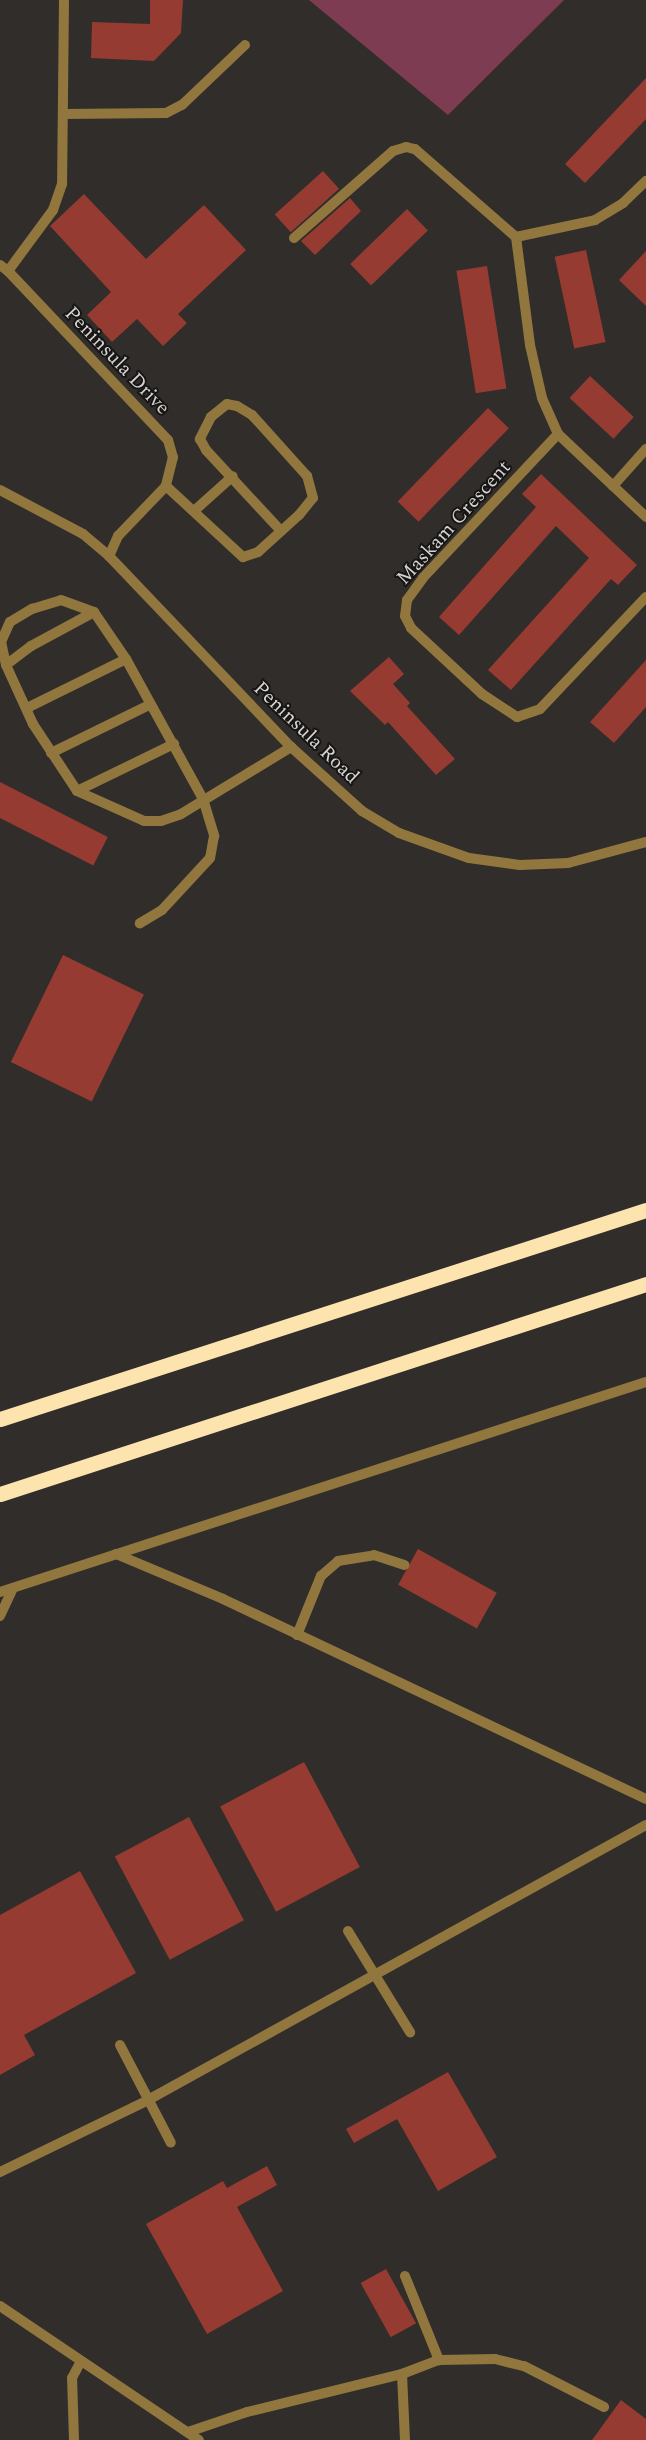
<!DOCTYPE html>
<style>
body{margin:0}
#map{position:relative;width:646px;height:2440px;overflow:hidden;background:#312d2a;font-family:Spectral,serif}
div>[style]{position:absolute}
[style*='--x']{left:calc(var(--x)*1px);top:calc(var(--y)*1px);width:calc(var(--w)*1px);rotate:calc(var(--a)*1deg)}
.green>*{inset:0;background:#7d3c51}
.building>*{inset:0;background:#953b31;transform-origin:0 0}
.lane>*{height:10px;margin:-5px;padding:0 5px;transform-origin:5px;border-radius:5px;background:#91773e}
.street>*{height:10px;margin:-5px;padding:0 5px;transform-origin:5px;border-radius:5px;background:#91773e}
.highway>*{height:15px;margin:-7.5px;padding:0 7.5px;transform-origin:7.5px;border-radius:7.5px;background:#fde4af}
span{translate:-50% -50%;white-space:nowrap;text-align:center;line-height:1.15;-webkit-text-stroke:4px #171615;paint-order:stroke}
.street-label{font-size:20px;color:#d6d3d2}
</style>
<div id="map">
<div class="green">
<div style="clip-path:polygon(309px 0,564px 0,448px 115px)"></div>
</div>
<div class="building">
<div style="clip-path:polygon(150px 0,183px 0,181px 33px,154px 61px,91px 58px,92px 22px,150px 24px)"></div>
<div style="clip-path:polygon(646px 78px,646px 119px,585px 183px,565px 164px)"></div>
<div style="left:323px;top:171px;width:24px;height:65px;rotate:48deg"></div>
<div style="clip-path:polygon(84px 194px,146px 259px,204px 205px,246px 250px,178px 314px,187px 323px,163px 346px,137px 319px,112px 342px,87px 315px,111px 292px,50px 226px)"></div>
<div style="clip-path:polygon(350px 198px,361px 211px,315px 255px,301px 241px)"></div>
<div style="left:407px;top:209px;width:30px;height:79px;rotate:46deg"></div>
<div style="left:586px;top:250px;width:94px;height:32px;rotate:78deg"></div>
<div style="clip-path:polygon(646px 251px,646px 306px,619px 280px)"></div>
<div style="left:487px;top:266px;width:124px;height:31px;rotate:81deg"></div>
<div style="left:590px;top:376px;width:60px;height:30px;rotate:43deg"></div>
<div style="left:488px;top:408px;width:29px;height:130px;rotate:44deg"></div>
<div style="clip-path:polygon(541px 474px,637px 565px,618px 585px,611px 579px,511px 690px,488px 670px,589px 558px,556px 526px,459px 635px,439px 617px,536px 507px,522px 494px)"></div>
<div style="clip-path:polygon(389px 657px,404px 674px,393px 684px,410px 703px,407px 706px,455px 759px,436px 775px,388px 722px,385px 725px,350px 691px)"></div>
<div style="clip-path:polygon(646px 660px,646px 707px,614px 743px,590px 722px)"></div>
<div style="left:0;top:782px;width:121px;height:32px;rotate:27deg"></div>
<div style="left:63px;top:955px;width:90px;height:119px;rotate:26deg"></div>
<div style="left:418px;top:1549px;width:90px;height:41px;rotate:29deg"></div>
<div style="left:304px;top:1762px;width:119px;height:95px;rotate:62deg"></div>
<div style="left:189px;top:1817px;width:117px;height:84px;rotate:62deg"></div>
<div style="clip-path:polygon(80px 1871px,136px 1973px,24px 2035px,35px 2055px,0 2075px,0 1915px)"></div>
<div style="clip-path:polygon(448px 2072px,497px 2157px,438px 2191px,397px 2119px,354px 2143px,346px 2129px)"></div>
<div style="clip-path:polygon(267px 2166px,277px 2185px,237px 2207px,283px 2291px,207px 2334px,146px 2224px,223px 2181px,227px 2188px)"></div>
<div style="left:386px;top:2269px;width:62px;height:29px;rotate:61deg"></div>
<div style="clip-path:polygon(621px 2400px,646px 2419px,646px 2440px,592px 2440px)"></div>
</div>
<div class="lane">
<div style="--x:166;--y:486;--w:105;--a:42.7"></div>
<div style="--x:243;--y:557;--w:16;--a:-18"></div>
<div style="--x:258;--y:552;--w:55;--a:-42.1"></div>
<div style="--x:299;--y:515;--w:22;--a:-51"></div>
<div style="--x:313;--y:498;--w:23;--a:-105"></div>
<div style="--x:307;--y:476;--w:82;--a:-132"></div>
<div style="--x:252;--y:415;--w:17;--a:-149"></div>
<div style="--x:237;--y:406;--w:10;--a:-169"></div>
<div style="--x:227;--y:404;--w:21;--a:141"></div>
<div style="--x:211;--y:417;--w:25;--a:117"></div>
<div style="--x:200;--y:439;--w:13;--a:61"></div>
<div style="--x:206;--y:450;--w:110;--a:47.2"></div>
<div style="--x:0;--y:490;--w:94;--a:27.9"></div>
<div style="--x:83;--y:534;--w:34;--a:40"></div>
<div style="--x:194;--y:511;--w:52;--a:-41.9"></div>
<div style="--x:94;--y:612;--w:72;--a:151.6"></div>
<div style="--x:31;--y:646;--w:31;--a:143"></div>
<div style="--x:6;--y:665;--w:65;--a:65.4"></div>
<div style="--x:33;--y:724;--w:80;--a:56.7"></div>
<div style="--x:77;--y:791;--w:73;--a:24.1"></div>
<div style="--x:144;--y:821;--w:17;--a:0"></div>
<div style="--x:161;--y:821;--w:21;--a:-19"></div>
<div style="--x:181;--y:814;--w:129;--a:-31.3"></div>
<div style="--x:6;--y:665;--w:24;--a:-102"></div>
<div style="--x:1;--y:642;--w:22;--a:-66"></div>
<div style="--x:10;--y:622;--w:26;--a:-31"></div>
<div style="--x:32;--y:609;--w:30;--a:-17"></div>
<div style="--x:61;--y:600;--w:35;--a:20"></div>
<div style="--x:94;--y:612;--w:57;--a:55.8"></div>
<div style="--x:126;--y:659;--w:160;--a:61.2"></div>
<div style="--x:203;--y:799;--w:39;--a:73"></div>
<div style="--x:214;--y:836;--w:22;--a:100"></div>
<div style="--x:210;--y:858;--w:71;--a:132.7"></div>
<div style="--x:162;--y:910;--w:26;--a:149"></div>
<div style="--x:27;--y:708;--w:110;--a:-26.3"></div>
<div style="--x:51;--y:753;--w:111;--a:-26.1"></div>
<div style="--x:77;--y:791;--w:108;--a:-25.9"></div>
</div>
<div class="street">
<div style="--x:64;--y:0;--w:184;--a:90.6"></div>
<div style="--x:62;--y:184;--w:28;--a:109"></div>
<div style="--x:53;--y:210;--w:76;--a:126.4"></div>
<div style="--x:8;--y:271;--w:233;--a:46.6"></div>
<div style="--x:168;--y:440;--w:18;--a:74"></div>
<div style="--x:173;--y:457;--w:30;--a:104"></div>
<div style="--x:166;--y:486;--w:69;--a:133.8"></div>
<div style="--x:118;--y:536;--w:22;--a:114"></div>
<div style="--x:109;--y:556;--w:264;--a:46.4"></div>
<div style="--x:291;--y:747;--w:96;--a:42"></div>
<div style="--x:362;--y:811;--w:43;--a:30.7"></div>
<div style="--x:399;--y:833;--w:74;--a:19.7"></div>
<div style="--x:469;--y:858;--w:51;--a:7.8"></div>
<div style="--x:520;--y:865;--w:48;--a:-2.4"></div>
<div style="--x:568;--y:863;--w:81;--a:-15.1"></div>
<div style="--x:63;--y:114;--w:103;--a:-0.6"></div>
<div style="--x:166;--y:113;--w:18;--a:-27"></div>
<div style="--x:182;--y:105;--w:87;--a:-43.6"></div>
<div style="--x:516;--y:237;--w:109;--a:82.6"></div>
<div style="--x:530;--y:345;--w:54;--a:77.2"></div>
<div style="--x:542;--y:398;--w:39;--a:66"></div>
<div style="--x:558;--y:434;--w:121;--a:43.3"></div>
<div style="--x:516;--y:237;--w:81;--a:-12.1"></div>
<div style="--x:595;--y:220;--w:33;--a:-31"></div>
<div style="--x:623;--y:203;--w:32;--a:-44"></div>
<div style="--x:294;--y:238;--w:132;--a:-41.3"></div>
<div style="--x:393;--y:151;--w:14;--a:-17"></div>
<div style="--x:406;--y:147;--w:9;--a:13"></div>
<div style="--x:415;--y:149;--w:134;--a:41.1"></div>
<div style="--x:0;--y:265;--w:10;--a:37"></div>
<div style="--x:558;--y:434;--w:197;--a:133.2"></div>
<div style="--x:423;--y:578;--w:27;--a:126"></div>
<div style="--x:407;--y:600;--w:16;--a:97"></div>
<div style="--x:405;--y:616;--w:13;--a:63"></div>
<div style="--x:411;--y:628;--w:97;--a:42.9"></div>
<div style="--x:482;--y:694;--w:42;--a:33.3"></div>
<div style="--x:517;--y:717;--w:24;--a:-19"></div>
<div style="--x:540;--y:709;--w:154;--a:-46.6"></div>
<div style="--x:613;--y:486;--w:50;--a:-48.3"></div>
<div style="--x:116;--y:1554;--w:116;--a:22.8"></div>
<div style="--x:223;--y:1599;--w:468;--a:25.3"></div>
<div style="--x:0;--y:1592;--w:679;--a:-18.01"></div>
<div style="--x:0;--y:1616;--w:31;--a:-65"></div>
<div style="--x:297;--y:1635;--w:64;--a:-67.9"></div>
<div style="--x:321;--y:1576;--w:23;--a:-41"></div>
<div style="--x:338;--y:1561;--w:36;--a:-9"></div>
<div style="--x:374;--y:1555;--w:32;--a:18"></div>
<div style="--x:348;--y:1931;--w:119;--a:58.5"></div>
<div style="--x:120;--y:2045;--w:110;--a:62.5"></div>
<div style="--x:0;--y:2172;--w:165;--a:-25.9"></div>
<div style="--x:148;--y:2100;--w:569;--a:-28.91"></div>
<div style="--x:405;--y:2276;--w:91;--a:68"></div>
<div style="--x:0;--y:2306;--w:240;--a:34"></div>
<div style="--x:402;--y:2374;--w:66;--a:87.4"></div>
<div style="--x:188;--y:2432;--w:62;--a:-18.7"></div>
<div style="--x:247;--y:2412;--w:160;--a:-13.8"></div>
<div style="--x:402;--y:2374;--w:40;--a:-21"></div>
<div style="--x:439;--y:2360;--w:56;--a:-1"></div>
<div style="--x:495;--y:2359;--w:30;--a:14"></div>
<div style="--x:524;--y:2366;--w:90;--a:27.1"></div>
<div style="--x:74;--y:2440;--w:62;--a:-91.8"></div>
<div style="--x:72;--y:2378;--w:19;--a:-62"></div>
</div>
<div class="highway">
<div style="--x:0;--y:1419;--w:679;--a:-17.93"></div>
<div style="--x:0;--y:1494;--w:679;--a:-18.01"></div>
</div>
<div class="street-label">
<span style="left:117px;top:361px;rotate:46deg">Peninsula Drive</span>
<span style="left:454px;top:523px;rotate:-48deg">Maskam Crescent</span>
<span style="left:306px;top:733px;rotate:44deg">Peninsula Road</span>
</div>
</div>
